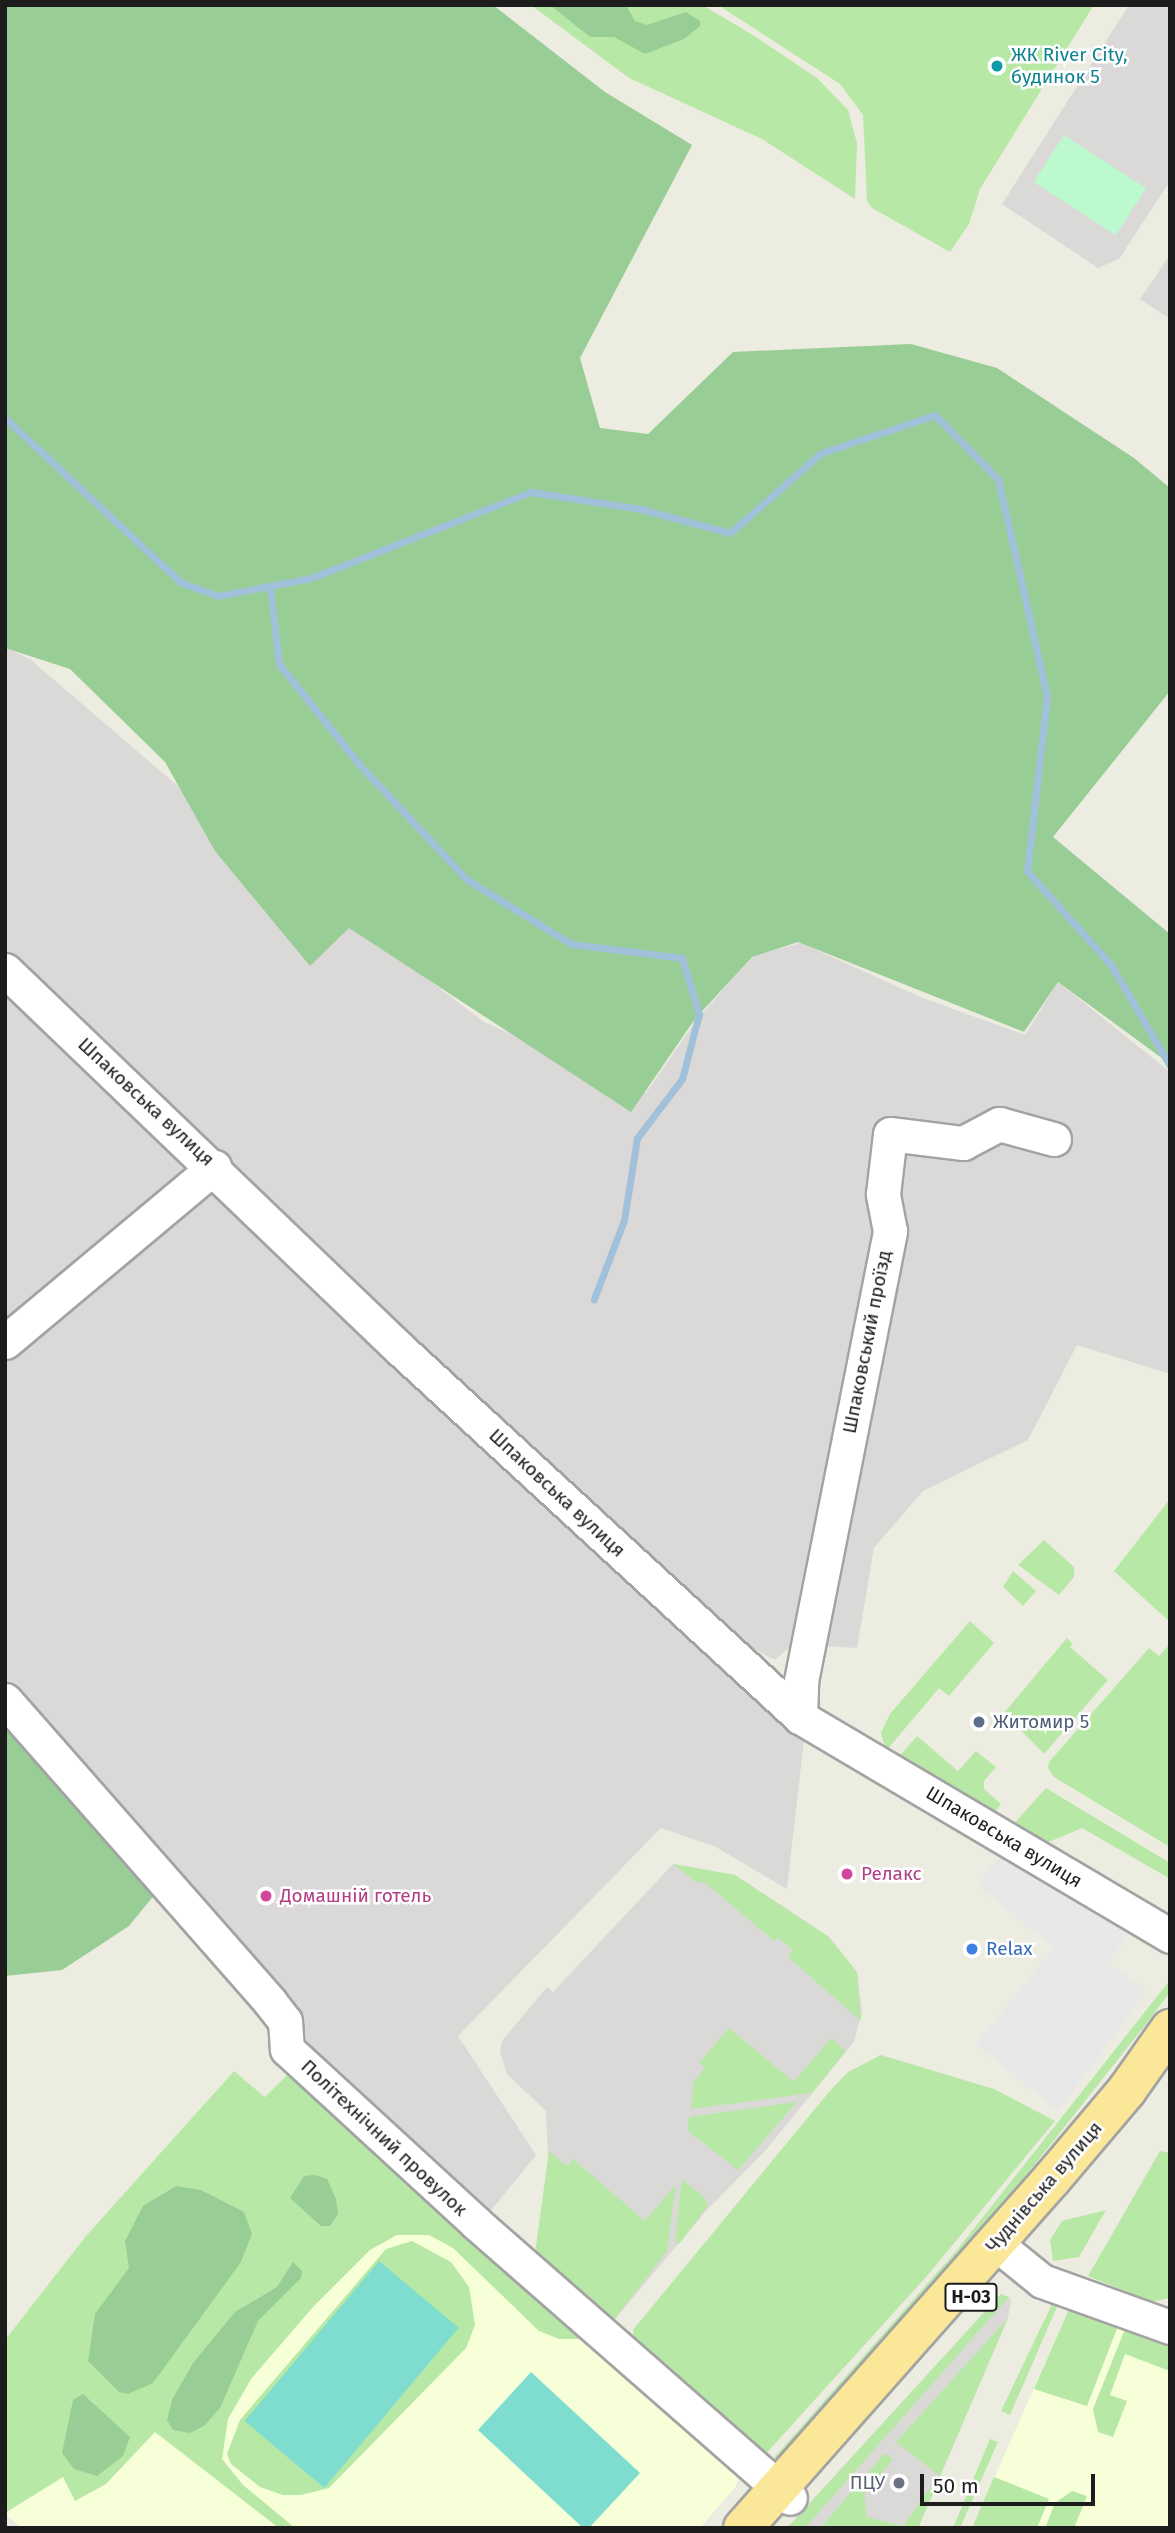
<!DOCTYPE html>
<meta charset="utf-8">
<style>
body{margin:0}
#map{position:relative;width:1175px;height:2533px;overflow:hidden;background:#edece1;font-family:"Fira Sans",sans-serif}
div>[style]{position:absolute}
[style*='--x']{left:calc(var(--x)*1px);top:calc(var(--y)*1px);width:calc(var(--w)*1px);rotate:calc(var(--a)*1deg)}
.residential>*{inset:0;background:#dad9d8}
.education>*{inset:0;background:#f6ffd8}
.grass>*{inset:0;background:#b7e8a6}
.forest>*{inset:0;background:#99cd96}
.park>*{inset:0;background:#bcf9cf;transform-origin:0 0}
.pitch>*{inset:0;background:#7eddce;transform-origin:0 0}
.parking>*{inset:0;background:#e8e8e8}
.stream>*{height:7px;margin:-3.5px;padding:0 3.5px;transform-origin:3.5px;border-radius:3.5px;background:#a1c1db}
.roads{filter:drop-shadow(2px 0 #a3a3a3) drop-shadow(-2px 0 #a3a3a3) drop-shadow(0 2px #a3a3a3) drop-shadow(0 -2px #a3a3a3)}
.minor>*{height:33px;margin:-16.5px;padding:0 16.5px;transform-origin:16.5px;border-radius:16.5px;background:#fff}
.major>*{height:38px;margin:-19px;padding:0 19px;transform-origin:19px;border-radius:19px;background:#fbe798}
.dots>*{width:19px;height:19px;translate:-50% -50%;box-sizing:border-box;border:4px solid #fff;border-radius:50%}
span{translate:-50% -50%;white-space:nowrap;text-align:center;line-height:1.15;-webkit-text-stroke:5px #fff;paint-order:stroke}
.shield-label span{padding:2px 5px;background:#fff;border:2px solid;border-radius:5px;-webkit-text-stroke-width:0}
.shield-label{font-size:18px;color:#1c1c1c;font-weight:700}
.culture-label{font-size:19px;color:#0d838f}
.left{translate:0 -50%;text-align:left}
.street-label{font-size:19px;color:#1c1c1c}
.service-label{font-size:19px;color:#4e5e75}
.hotel-label{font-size:19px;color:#b23c85}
.shop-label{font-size:19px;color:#366cbe}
.worship-label{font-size:19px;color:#5b616d}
.right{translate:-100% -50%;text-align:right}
.frame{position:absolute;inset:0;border:7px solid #1c1c1c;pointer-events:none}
.scale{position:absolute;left:920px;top:2474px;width:175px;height:32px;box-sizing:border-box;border:4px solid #1c1c1c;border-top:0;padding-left:9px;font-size:21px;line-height:24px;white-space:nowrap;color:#1c1c1c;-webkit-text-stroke:5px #fff;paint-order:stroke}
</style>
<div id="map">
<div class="residential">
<div style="clip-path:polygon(1129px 5px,1170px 5px,1170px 181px,1119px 259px,1098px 268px,1002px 204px)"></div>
<div style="clip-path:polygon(1170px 255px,1170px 319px,1140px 299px)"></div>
<div style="clip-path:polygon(5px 647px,31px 660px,214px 817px,484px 1022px,646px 1093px,695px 1022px,752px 956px,801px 943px,923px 998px,1025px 1035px,1058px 982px,1170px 1072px,1170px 1374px,1077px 1345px,1028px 1440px,923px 1491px,874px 1548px,857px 1648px,793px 1644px,775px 1660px,745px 1645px,627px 1542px,203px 1141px,187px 1119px,135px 1078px,5px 955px)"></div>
<div style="clip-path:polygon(5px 984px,804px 1740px,787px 1889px,716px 1847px,661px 1828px,458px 2036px,536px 2155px,488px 2214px,313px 2051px,288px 2007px,5px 1683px)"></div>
<div style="clip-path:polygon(673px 1864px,735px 1875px,829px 1937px,857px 1972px,862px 2011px,854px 2042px,765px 2151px,706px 2211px,615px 2319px,548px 2158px,546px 2111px,507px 2074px,500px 2052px,502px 2041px,547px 1987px,553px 1992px)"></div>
<div style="clip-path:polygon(1001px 2294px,1011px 2300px,1008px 2318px,918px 2528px,787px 2528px)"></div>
</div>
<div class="education">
<div style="clip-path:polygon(234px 2071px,265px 2097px,287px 2075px,740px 2473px,736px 2486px,700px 2528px,22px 2528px,5px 2514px,5px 2340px,86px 2236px)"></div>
<div style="clip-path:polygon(1070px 2307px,1170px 2341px,1170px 2528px,972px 2528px)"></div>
</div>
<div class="grass">
<div style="clip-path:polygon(531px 5px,702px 5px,753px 35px,817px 78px,848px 110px,857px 143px,855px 199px,762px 139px,629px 78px)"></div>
<div style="clip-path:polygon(718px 5px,1092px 5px,1092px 8px,980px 189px,969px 224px,950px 252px,872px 208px,867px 201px,863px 115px,840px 84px)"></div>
<div style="clip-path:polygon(1170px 1499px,1170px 1622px,1114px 1571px)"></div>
<div style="clip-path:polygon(1044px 1540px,1074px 1567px,1074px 1577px,1059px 1595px,1018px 1565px)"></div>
<div style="clip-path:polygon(1013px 1571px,1036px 1591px,1023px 1606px,1003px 1587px)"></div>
<div style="clip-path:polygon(970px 1621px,994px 1643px,949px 1696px,939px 1688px,886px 1751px,881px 1733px,890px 1714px)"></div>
<div style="clip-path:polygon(1067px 1638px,1073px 1644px,1070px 1647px,1108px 1680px,1044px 1754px,1004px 1713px)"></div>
<div style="clip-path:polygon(1170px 1644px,1170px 1847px,1054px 1777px,1048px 1768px,1049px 1762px,1149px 1648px,1159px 1656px)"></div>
<div style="clip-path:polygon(917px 1736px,958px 1771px,976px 1751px,996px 1767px,984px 1781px,984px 1789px,1001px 1804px,991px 1817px,896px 1760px)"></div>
<div style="clip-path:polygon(1046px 1788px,1170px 1863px,1170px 1884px,1167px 1877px,1082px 1828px,1039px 1846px,1010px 1828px)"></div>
<div style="clip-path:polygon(673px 1864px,735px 1875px,829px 1937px,857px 1972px,861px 2021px,788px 1957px,793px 1950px,778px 1938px,774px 1941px,703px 1881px,699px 1884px)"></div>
<div style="clip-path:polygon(1170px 1980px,1170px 1992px,1146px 2024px,956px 2264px,785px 2454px,773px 2459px,957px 2250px)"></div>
<div style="clip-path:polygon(729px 2028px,794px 2082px,831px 2038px,846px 2051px,812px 2093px,691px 2109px,693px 2083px,705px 2068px,699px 2063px)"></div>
<div style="clip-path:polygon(881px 2055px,994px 2089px,1055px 2121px,927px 2276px,762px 2458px,634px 2345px,633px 2330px,828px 2093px,848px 2072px)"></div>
<div style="clip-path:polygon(234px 2071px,265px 2097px,287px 2075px,591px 2339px,559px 2339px,539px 2331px,453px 2248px,429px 2235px,397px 2235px,370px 2250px,313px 2307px,251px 2379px,228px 2419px,222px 2459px,243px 2485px,295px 2528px,279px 2528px,155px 2432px,106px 2484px,75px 2501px,63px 2477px,5px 2513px,5px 2340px,86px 2236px)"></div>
<div style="clip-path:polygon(797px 2102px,738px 2170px,688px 2131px,689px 2117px)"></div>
<div style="clip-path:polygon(549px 2151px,567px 2166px,573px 2159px,645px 2221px,676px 2184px,667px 2251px,615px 2319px,610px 2321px,535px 2253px)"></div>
<div style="clip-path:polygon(1160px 2151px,1170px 2153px,1170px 2298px,1152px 2302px,1088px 2276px)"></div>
<div style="clip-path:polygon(682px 2179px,705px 2198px,708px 2206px,679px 2244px,675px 2241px)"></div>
<div style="clip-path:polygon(1106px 2210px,1079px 2257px,1053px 2261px,1050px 2240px,1062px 2221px)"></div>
<div style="clip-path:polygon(412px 2241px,451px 2262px,469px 2287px,475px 2325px,466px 2348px,329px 2488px,301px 2495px,283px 2495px,260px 2487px,231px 2464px,227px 2454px,240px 2420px,386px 2249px)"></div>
<div style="clip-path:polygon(1001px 2294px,1009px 2297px,805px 2528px,787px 2528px)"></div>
<div style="clip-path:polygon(1054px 2300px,1060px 2300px,1010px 2415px,1001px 2411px)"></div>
<div style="clip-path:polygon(1070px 2307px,1120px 2321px,1087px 2406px,1034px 2389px)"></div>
<div style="clip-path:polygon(1008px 2318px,940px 2476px,896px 2442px)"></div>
<div style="clip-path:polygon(1127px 2324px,1170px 2341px,1170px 2371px,1125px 2354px,1110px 2395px,1127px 2401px,1113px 2437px,1098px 2432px,1093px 2409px)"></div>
<div style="clip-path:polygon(990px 2439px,998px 2442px,960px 2528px,953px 2528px)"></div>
<div style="clip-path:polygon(885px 2453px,893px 2459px,864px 2495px,867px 2517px,903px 2526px,930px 2488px,934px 2491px,918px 2528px,820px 2528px)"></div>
<div style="clip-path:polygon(994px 2477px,1049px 2499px,1037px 2528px,972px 2528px)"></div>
<div style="clip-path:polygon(1072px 2491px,1087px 2496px,1074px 2528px,1045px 2528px,1055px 2503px)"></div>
</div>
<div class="forest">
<div style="clip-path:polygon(5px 5px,493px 5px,605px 92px,692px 145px,580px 358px,600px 428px,648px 434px,733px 352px,911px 344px,997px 368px,1134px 458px,1170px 488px,1170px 691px,1053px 837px,1170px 934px,1170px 1064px,1058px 982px,1024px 1032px,798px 942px,752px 957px,695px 1019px,631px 1112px,349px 928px,310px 966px,215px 851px,165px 762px,70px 669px,5px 648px)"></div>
<div style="clip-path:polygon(550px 5px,626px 5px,635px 21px,647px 25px,686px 12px,700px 21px,700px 26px,684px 39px,645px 54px,614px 37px,590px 37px)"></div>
<div style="clip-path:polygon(5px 1700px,164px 1883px,129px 1926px,62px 1970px,5px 1976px)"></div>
<div style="clip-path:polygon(315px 2175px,327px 2179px,336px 2199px,338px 2214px,330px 2226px,321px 2226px,290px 2198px,304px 2176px)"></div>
<div style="clip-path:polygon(176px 2186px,201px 2190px,244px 2212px,252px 2234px,241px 2262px,153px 2383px,128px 2394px,119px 2392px,88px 2361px,95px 2314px,129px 2268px,125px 2241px,143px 2206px)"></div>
<div style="clip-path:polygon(293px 2262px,302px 2271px,301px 2278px,258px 2321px,220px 2408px,204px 2426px,190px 2433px,173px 2430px,167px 2420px,172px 2400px,193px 2363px,235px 2312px,277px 2287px)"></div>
<div style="clip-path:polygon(83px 2394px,130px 2437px,123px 2456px,97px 2476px,74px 2469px,62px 2453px,73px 2400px)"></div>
</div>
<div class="park">
<div style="left:1064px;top:135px;width:98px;height:56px;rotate:33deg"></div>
</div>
<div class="pitch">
<div style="left:379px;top:2261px;width:104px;height:209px;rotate:40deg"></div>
<div style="clip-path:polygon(531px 2372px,640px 2473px,589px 2528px,583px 2528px,478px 2430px)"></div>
</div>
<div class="parking">
<div style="clip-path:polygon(1004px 1850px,1134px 1926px,1108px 1962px,1147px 1991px,1058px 2111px,976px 2044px,1054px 1948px,977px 1885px)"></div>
</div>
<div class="stream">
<div style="--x:5;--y:418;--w:240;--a:43.1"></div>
<div style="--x:180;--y:582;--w:40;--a:20.2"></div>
<div style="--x:218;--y:596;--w:95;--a:-11"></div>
<div style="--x:311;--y:578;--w:236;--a:-21.4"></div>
<div style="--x:531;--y:492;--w:111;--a:8.8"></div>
<div style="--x:641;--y:509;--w:92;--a:15.1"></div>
<div style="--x:730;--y:533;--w:121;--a:-41.3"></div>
<div style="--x:821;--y:453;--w:120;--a:-18.4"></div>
<div style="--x:935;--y:415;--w:90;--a:45.5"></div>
<div style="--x:998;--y:479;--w:222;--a:77.3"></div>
<div style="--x:1047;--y:696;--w:176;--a:96.5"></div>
<div style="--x:1027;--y:871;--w:126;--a:48.2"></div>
<div style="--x:1111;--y:965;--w:117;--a:59.7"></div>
<div style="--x:270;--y:586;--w:79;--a:83.4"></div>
<div style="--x:279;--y:664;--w:127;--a:51.4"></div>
<div style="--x:358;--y:763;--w:158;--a:47"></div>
<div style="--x:466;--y:879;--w:123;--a:31.8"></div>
<div style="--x:571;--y:944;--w:112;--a:7.2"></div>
<div style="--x:682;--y:958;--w:59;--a:73.1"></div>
<div style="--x:699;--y:1014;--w:67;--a:104.7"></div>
<div style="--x:682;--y:1079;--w:74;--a:127.3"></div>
<div style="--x:637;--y:1138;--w:83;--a:99"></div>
<div style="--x:624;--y:1220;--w:85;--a:110.8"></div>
</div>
<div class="roads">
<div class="minor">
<div style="--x:5;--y:970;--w:547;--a:43.82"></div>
<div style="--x:400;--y:1349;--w:544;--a:42.61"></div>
<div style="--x:800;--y:1717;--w:430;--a:30.6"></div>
<div style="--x:5;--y:1342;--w:273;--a:-39.9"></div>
<div style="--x:5;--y:1700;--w:402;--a:48.7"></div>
<div style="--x:270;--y:2002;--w:24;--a:52"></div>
<div style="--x:285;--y:2021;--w:28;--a:86"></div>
<div style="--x:287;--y:2049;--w:257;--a:42.6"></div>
<div style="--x:476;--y:2223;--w:417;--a:41.2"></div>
<div style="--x:800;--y:1717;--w:36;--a:-88"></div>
<div style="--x:801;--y:1681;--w:459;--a:-78.8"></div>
<div style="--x:890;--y:1231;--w:38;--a:-101"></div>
<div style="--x:883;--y:1194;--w:60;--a:-83.3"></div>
<div style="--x:890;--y:1134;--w:74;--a:7"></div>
<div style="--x:963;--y:1143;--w:41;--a:-27.8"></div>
<div style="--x:999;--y:1124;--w:57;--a:15.3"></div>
<div style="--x:995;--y:2243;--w:60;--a:39"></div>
<div style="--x:1042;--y:2281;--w:136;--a:19.8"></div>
</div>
<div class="major">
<div style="--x:743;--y:2528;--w:465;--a:-48.5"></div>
<div style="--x:1051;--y:2180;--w:118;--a:-49.8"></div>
<div style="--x:1127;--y:2090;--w:75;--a:-54.8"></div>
</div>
</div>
<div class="dots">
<div style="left:997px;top:66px;background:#0f9aa8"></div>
<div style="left:979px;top:1722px;background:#5c6f8a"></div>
<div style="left:847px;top:1874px;background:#d1479c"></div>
<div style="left:266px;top:1896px;background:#d1479c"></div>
<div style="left:972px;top:1949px;background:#3f7fe0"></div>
<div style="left:899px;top:2483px;background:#6b7280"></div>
</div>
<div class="shield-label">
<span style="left:971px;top:2297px">Н-03</span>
</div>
<div class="culture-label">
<span class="left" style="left:1011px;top:66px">ЖК River City,<br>будинок 5</span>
</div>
<div class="street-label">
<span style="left:146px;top:1102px;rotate:43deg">Шпаковська вулиця</span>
<span style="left:867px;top:1342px;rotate:-79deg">Шпаковський проїзд</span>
<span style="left:557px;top:1493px;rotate:43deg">Шпаковська вулиця</span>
<span style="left:1004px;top:1837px;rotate:31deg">Шпаковська вулиця</span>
<span style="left:384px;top:2138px;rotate:43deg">Політехнічний провулок</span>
<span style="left:1044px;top:2187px;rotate:-49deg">Чуднівська вулиця</span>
</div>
<div class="service-label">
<span class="left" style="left:993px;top:1722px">Житомир 5</span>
</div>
<div class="hotel-label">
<span class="left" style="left:861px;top:1874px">Релакс</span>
<span class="left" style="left:280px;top:1896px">Домашній готель</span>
</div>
<div class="shop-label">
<span class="left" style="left:986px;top:1949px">Relax</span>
</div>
<div class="worship-label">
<span class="right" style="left:885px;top:2483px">ПЦУ</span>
</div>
<div class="frame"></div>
<div class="scale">50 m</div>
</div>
